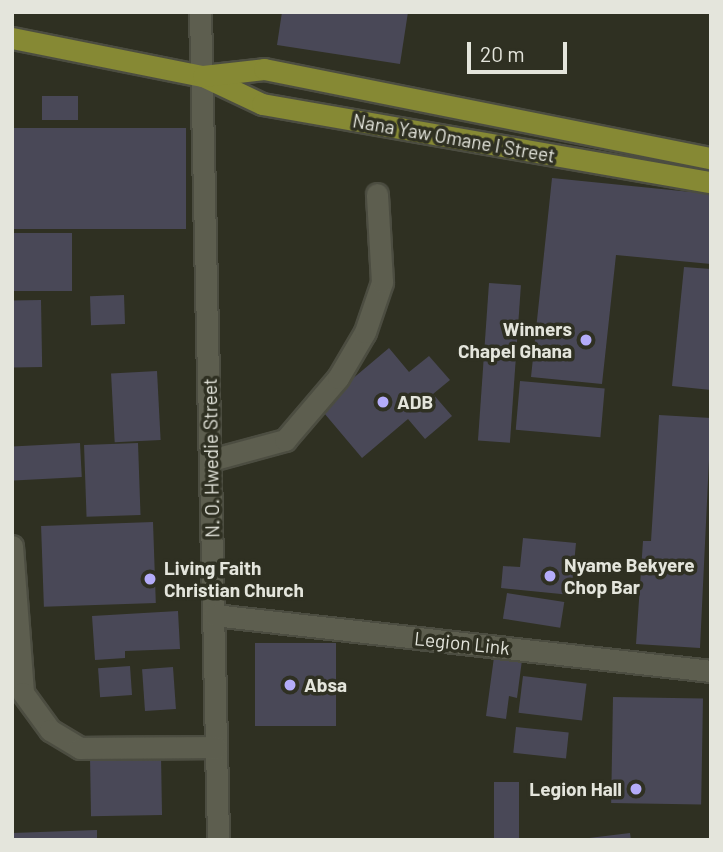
<!DOCTYPE html>
<style>
body{margin:0}
#map{position:relative;width:723px;height:852px;overflow:hidden;background:#2f3022;font-family:Barlow,sans-serif}
div>[style]{position:absolute}
[style*='--x']{left:calc(var(--x)*1px);top:calc(var(--y)*1px);width:calc(var(--w)*1px);rotate:calc(var(--a)*1deg)}
.building>*{inset:0;background:#494857;transform-origin:0 0}
.roads{filter:drop-shadow(2px 0 #4c4d41) drop-shadow(-2px 0 #4c4d41) drop-shadow(0 2px #4c4d41) drop-shadow(0 -2px #4c4d41)}
.minor>*{height:21px;margin:-10.5px;padding:0 10.5px;transform-origin:10.5px;border-radius:10.5px;background:#5d5e4f}
.major>*{height:21px;margin:-10.5px;padding:0 10.5px;transform-origin:10.5px;border-radius:10.5px;background:#868934}
.dots>*{width:19px;height:19px;translate:-50% -50%;box-sizing:border-box;border:4px solid #2f3022;border-radius:50%}
span{translate:-50% -50%;white-space:nowrap;text-align:center;line-height:1.15;-webkit-text-stroke:7px #2f3022;paint-order:stroke}
.street-label{font-size:19px;color:#e4e5dc}
.poi-label{font-size:19px;color:#e4e5dc;font-weight:700}
.right{translate:-100% -50%;text-align:right}
.left{translate:0 -50%;text-align:left}
.frame{position:absolute;inset:0;border:14px solid #e4e5dc;pointer-events:none}
.scale{position:absolute;left:467px;top:42px;width:100px;height:32px;box-sizing:border-box;border:4px solid #e4e5dc;border-top:0;padding-left:9px;font-size:21px;line-height:24px;white-space:nowrap;color:#e4e5dc;-webkit-text-stroke:5px #2f3022;paint-order:stroke}
</style>
<div id="map">
<div class="building">
<div style="clip-path:polygon(282px 12px,408px 12px,400px 64px,277px 45px)"></div>
<div style="left:42px;top:96px;width:36px;height:24px"></div>
<div style="left:186px;top:128px;width:101px;height:174px;rotate:90deg"></div>
<div style="clip-path:polygon(552px 178px,711px 194px,711px 264px,616px 255px,602px 384px,531px 377px)"></div>
<div style="left:72px;top:233px;width:58px;height:60px;rotate:90deg"></div>
<div style="clip-path:polygon(684px 267px,711px 269px,711px 390px,672px 386px)"></div>
<div style="left:489px;top:283px;width:32px;height:158px;rotate:4deg"></div>
<div style="left:124px;top:295px;width:29px;height:34px;rotate:88deg"></div>
<div style="left:41px;top:300px;width:67px;height:29px;rotate:89deg"></div>
<div style="clip-path:polygon(389px 348px,409px 372px,429px 356px,450px 380px,433px 394px,452px 416px,425px 439px,408px 419px,362px 458px,319px 407px)"></div>
<div style="left:157px;top:371px;width:69px;height:46px;rotate:87deg"></div>
<div style="left:520px;top:381px;width:85px;height:49px;rotate:5deg"></div>
<div style="clip-path:polygon(659px 415px,711px 418px,700px 648px,636px 644px,643px 541px,651px 541px)"></div>
<div style="left:80px;top:443px;width:34px;height:68px;rotate:87deg"></div>
<div style="left:138px;top:443px;width:72px;height:54px;rotate:88deg"></div>
<div style="left:153px;top:522px;width:81px;height:112px;rotate:88deg"></div>
<div style="clip-path:polygon(523px 538px,576px 543px,571px 595px,501px 588px,503px 566px,520px 567px)"></div>
<div style="left:507px;top:593px;width:58px;height:26px;rotate:9deg"></div>
<div style="clip-path:polygon(178px 611px,180px 649px,125px 651px,125px 658px,95px 660px,92px 616px)"></div>
<div style="left:255px;top:643px;width:81px;height:83px"></div>
<div style="clip-path:polygon(494px 657px,522px 660px,517px 698px,509px 696px,506px 719px,486px 716px)"></div>
<div style="left:130px;top:666px;width:29px;height:32px;rotate:86deg"></div>
<div style="left:173px;top:667px;width:42px;height:31px;rotate:86deg"></div>
<div style="left:523px;top:676px;width:64px;height:37px;rotate:7deg"></div>
<div style="left:613px;top:697px;width:90px;height:106px;rotate:1deg"></div>
<div style="left:516px;top:727px;width:53px;height:26px;rotate:6deg"></div>
<div style="left:161px;top:756px;width:59px;height:71px;rotate:89deg"></div>
<div style="left:494px;top:782px;width:25px;height:56px"></div>
<div style="clip-path:polygon(97px 830px,97px 840px,12px 840px,12px 833px)"></div>
<div style="clip-path:polygon(630px 833px,631px 840px,589px 840px,589px 838px)"></div>
</div>
<div class="roads">
<div class="minor">
<div style="--x:200;--y:12;--w:828;--a:88.75"></div>
<div style="--x:211;--y:460;--w:77;--a:-15.1"></div>
<div style="--x:285;--y:440;--w:82;--a:-49.5"></div>
<div style="--x:338;--y:378;--w:53;--a:-59.6"></div>
<div style="--x:365;--y:332;--w:53;--a:-71.2"></div>
<div style="--x:382;--y:282;--w:88;--a:-93.3"></div>
<div style="--x:12;--y:546;--w:147;--a:85.7"></div>
<div style="--x:23;--y:693;--w:46;--a:53.9"></div>
<div style="--x:50;--y:730;--w:35;--a:31"></div>
<div style="--x:80;--y:748;--w:136;--a:-0.4"></div>
<div style="--x:214;--y:615;--w:500;--a:6.43"></div>
</div>
<div class="major">
<div style="--x:12;--y:38;--w:195;--a:11.3"></div>
<div style="--x:203;--y:76;--w:65;--a:25.4"></div>
<div style="--x:262;--y:104;--w:456;--a:9.9"></div>
<div style="--x:203;--y:76;--w:61;--a:-6.5"></div>
<div style="--x:264;--y:69;--w:456;--a:11.3"></div>
</div>
</div>
<div class="dots">
<div style="left:586px;top:340px;background:#b4acf9"></div>
<div style="left:383px;top:402px;background:#b4acf9"></div>
<div style="left:550px;top:576px;background:#b4acf9"></div>
<div style="left:150px;top:579px;background:#b4acf9"></div>
<div style="left:290px;top:685px;background:#b4acf9"></div>
<div style="left:636px;top:789px;background:#b4acf9"></div>
</div>
<div class="street-label">
<span style="left:454px;top:138px;rotate:10deg">Nana Yaw Omane I Street</span>
<span style="left:211px;top:458px;rotate:-91deg">N. O. Hwedie Street</span>
<span style="left:462px;top:643px;rotate:6deg">Legion Link</span>
</div>
<div class="poi-label">
<span class="right" style="left:572px;top:340px">Winners<br>Chapel Ghana</span>
<span class="left" style="left:397px;top:402px">ADB</span>
<span class="left" style="left:564px;top:576px">Nyame Bekyere<br>Chop Bar</span>
<span class="left" style="left:164px;top:579px">Living Faith<br>Christian Church</span>
<span class="left" style="left:304px;top:685px">Absa</span>
<span class="right" style="left:622px;top:789px">Legion Hall</span>
</div>
<div class="frame"></div>
<div class="scale">20 m</div>
</div>
